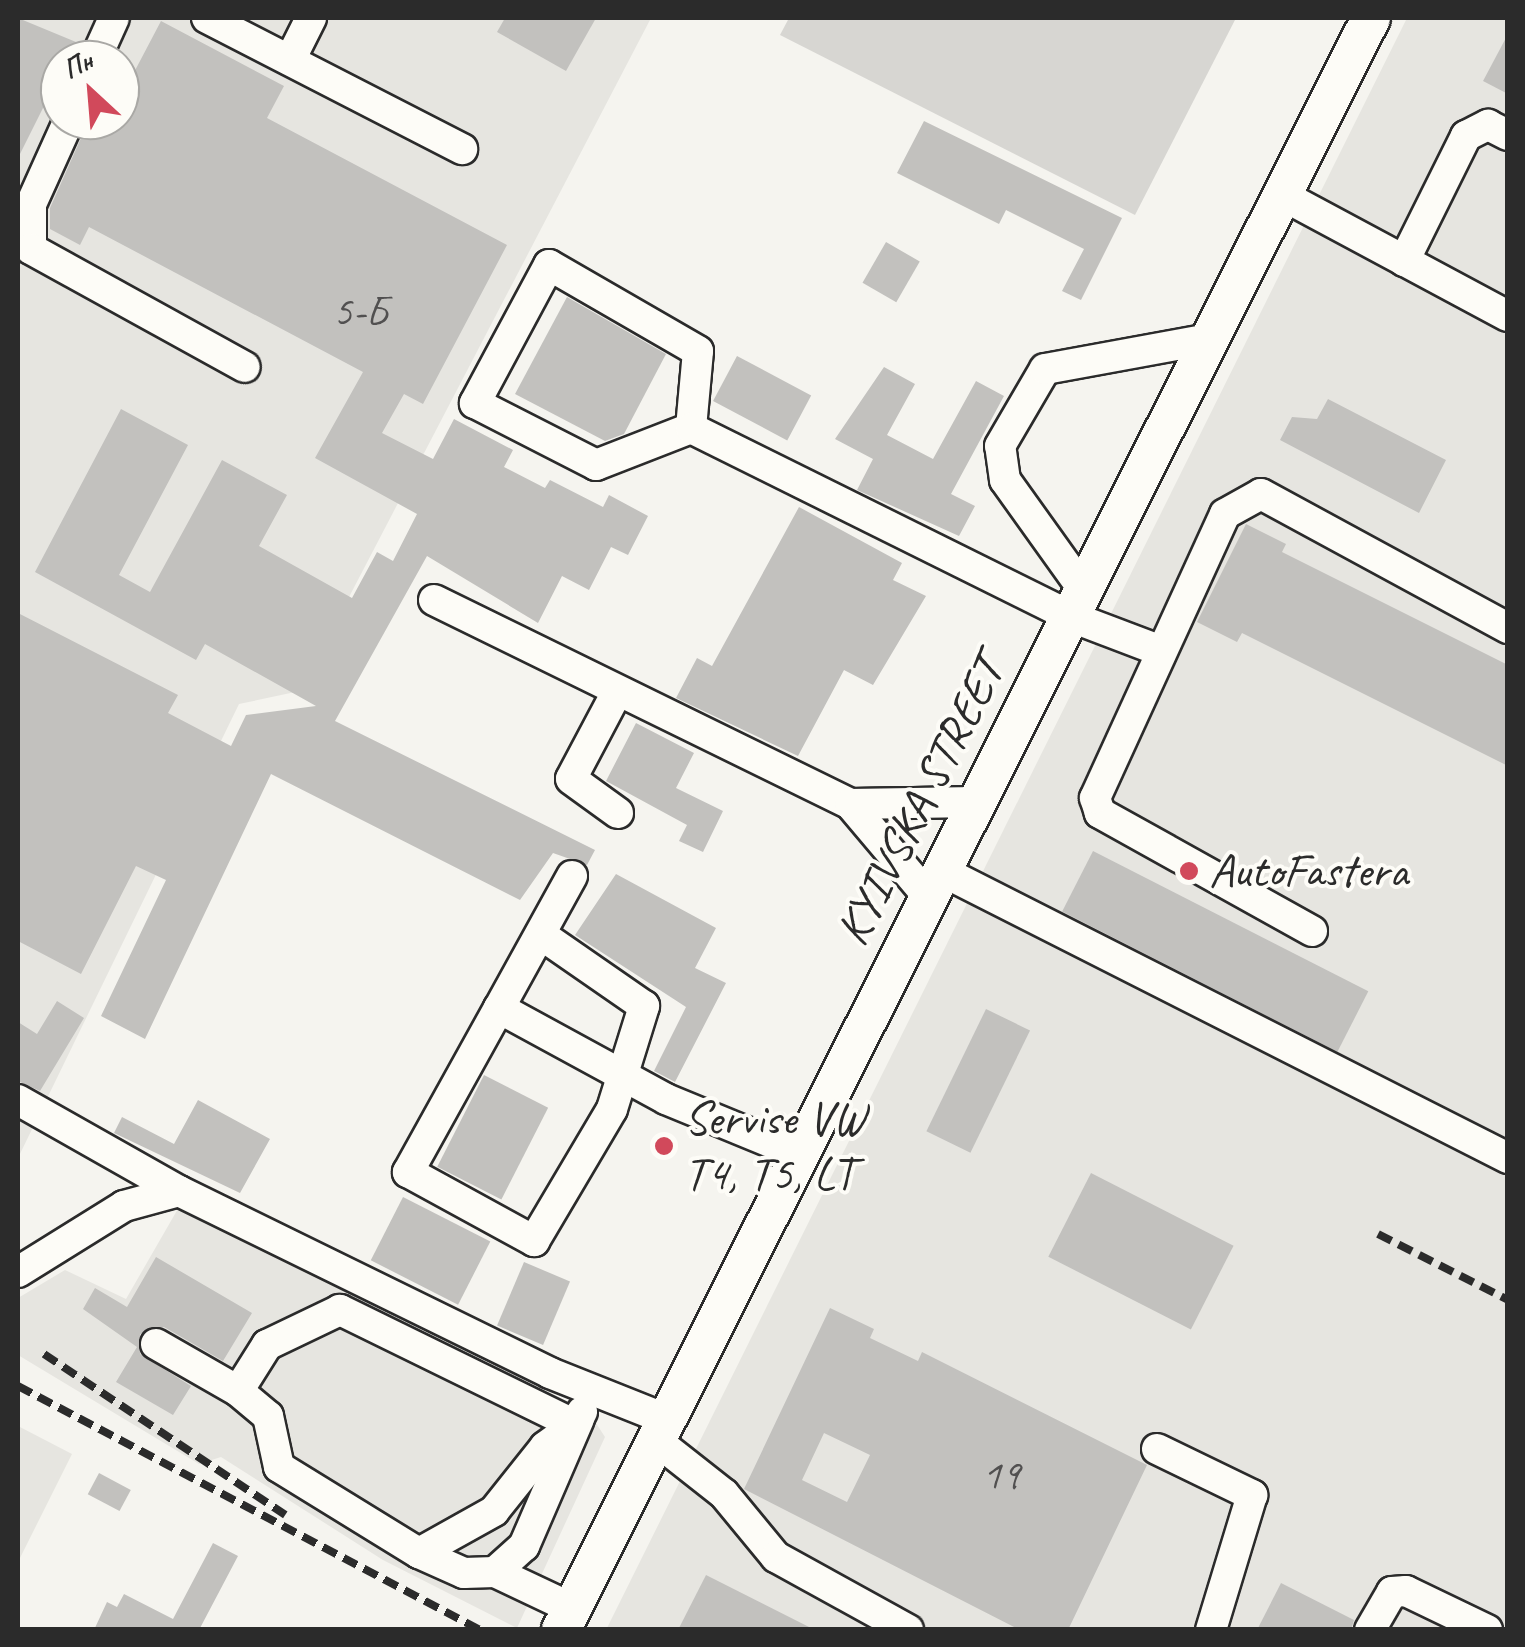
<!DOCTYPE html>
<meta charset="utf-8">
<style>
body{margin:0}
#map{position:relative;width:1525px;height:1647px;overflow:hidden;background:#f5f4ef;font-family:Caveat,sans-serif}
div>[style]{position:absolute}
[style*='--x']{left:calc(var(--x)*1px);top:calc(var(--y)*1px);width:calc(var(--w)*1px);rotate:calc(var(--a)*1deg)}
.built>*{inset:0;background:#e6e5e0}
.green>*{inset:0;background:#d7d6d2}
.building>*{inset:0;background:#c2c1be;transform-origin:0 0}
.roads{filter:drop-shadow(2px 0 #2b2b2b) drop-shadow(-2px 0 #2b2b2b) drop-shadow(0 2px #2b2b2b) drop-shadow(0 -2px #2b2b2b)}
.minor>*{height:30px;margin:-15px;padding:0 15px;transform-origin:15px;border-radius:15px;background:#fdfcf7}
.major>*{height:38px;margin:-19px;padding:0 19px;transform-origin:19px;border-radius:19px;background:#fdfcf7}
.rail>*{height:8px;margin-top:-4px;transform-origin:0;background:repeating-linear-gradient(90deg,#2b2b2b 0 15px,transparent 0 23px)}
.dots>*{width:28px;height:28px;translate:-50% -50%;box-sizing:border-box;border:5px solid #fdfcf7;border-radius:50%}
span{translate:-50% -50%;white-space:nowrap;text-align:center;line-height:1.15;-webkit-text-stroke:8px #fdfcf7;paint-order:stroke}
.number-label{font-size:42px;color:#515050}
.number-label span{-webkit-text-stroke-width:0}
.street-label{font-size:48px;color:#2b2b2b}
.poi-label{font-size:48px;color:#2b2b2b}
.left{translate:0 -50%;text-align:left}
.frame{position:absolute;inset:0;border:20px solid #2b2b2b;pointer-events:none}
.north{position:absolute;left:40px;top:40px;width:100px;height:100px;box-sizing:border-box;background:#fdfcf7;border:2px solid #a9a8a5;border-radius:50%;rotate:334deg;font-size:28px;font-weight:700;line-height:40px;text-align:center;color:#2b2b2b}
.north::after{content:'';display:block;margin:auto;width:35px;height:45px;background:#d1495b;clip-path:polygon(50% 0,100% 100%,50% 72%,0 100%)}
</style>
<div id="map">
<div class="built">
<div style="clip-path:polygon(evenodd,18px 18px,651px 18px,300px 691px,239px 704px,18px 1158px,18px 18px,60px 60px,120px 60px,120px 120px,60px 120px,60px 60px)"></div>
<div style="clip-path:polygon(1407px 18px,1507px 18px,1507px 1629px,606px 1630px)"></div>
<div style="clip-path:polygon(179px 1207px,592px 1417px,605px 1437px,517px 1628px,383px 1560px,221px 1457px,199px 1464px,18px 1355px,18px 1298px,65px 1270px,126px 1299px)"></div>
<div style="clip-path:polygon(18px 1426px,72px 1454px,18px 1562px)"></div>
</div>
<div class="green">
<div style="clip-path:polygon(789px 18px,1236px 18px,1135px 215px,780px 35px)"></div>
</div>
<div class="building">
<div style="clip-path:polygon(18px 18px,76px 42px,18px 158px)"></div>
<div style="clip-path:polygon(505px 18px,596px 18px,566px 71px,497px 32px)"></div>
<div style="clip-path:polygon(161px 21px,284px 86px,267px 118px,507px 245px,423px 404px,404px 394px,382px 433px,433px 459px,454px 419px,513px 450px,504px 467px,545px 488px,550px 480px,603px 507px,609px 495px,648px 516px,628px 555px,611px 547px,589px 590px,562px 576px,538px 623px,427px 556px,335px 721px,595px 850px,587px 865px,553px 853px,520px 900px,271px 774px,145px 1039px,101px 1016px,166px 880px,136px 866px,81px 974px,18px 941px,18px 613px,178px 695px,168px 713px,231px 746px,246px 715px,316px 706px,205px 644px,196px 660px,35px 572px,121px 409px,188px 445px,119px 575px,150px 592px,222px 460px,287px 495px,259px 546px,352px 598px,377px 552px,393px 561px,417px 514px,315px 458px,363px 372px,89px 227px,80px 245px,50px 229px,50px 208px,85px 129px,100px 137px,109px 120px,120px 120px,120px 99px)"></div>
<div style="clip-path:polygon(1508px 34px,1508px 94px,1483px 81px)"></div>
<div style="clip-path:polygon(924px 121px,1122px 218px,1081px 300px,1062px 291px,1084px 249px,1006px 210px,999px 224px,897px 173px)"></div>
<div style="left:886px;top:242px;width:39px;height:47px;rotate:30deg"></div>
<div style="clip-path:polygon(567px 297px,666px 354px,624px 434px,605px 441px,515px 394px)"></div>
<div style="left:737px;top:356px;width:84px;height:51px;rotate:28deg"></div>
<div style="clip-path:polygon(884px 367px,915px 384px,887px 435px,933px 459px,976px 381px,1004px 396px,951px 494px,975px 506px,959px 536px,857px 490px,873px 459px,835px 439px)"></div>
<div style="clip-path:polygon(1328px 399px,1446px 460px,1419px 513px,1280px 440px,1292px 417px,1317px 419px)"></div>
<div style="clip-path:polygon(799px 507px,902px 563px,893px 580px,926px 596px,873px 685px,844px 670px,798px 756px,676px 698px,697px 658px,712px 666px)"></div>
<div style="clip-path:polygon(1246px 524px,1286px 544px,1282px 552px,1508px 665px,1508px 766px,1242px 633px,1237px 642px,1197px 622px)"></div>
<div style="clip-path:polygon(636px 723px,694px 753px,676px 788px,723px 811px,703px 852px,679px 841px,687px 825px,606px 781px)"></div>
<div style="left:1093px;top:851px;width:309px;height:68px;rotate:27deg"></div>
<div style="clip-path:polygon(616px 874px,716px 928px,695px 968px,726px 983px,675px 1082px,654px 1071px,686px 1007px,575px 935px)"></div>
<div style="clip-path:polygon(57px 1001px,84px 1018px,40px 1091px,18px 1081px,18px 1022px,37px 1034px)"></div>
<div style="left:986px;top:1009px;width:49px;height:136px;rotate:26deg"></div>
<div style="left:484px;top:1075px;width:72px;height:103px;rotate:27deg"></div>
<div style="clip-path:polygon(198px 1100px,270px 1139px,240px 1193px,114px 1133px,122px 1117px,174px 1144px)"></div>
<div style="left:1091px;top:1173px;width:160px;height:94px;rotate:27deg"></div>
<div style="left:403px;top:1197px;width:98px;height:71px;rotate:27deg"></div>
<div style="clip-path:polygon(156px 1257px,252px 1313px,223px 1361px,164px 1327px,140px 1334px,140px 1354px,191px 1386px,173px 1415px,116px 1382px,137px 1347px,83px 1309px,95px 1288px,127px 1307px)"></div>
<div style="left:524px;top:1262px;width:50px;height:69px;rotate:23deg"></div>
<div style="clip-path:polygon(evenodd,830px 1308px,874px 1329px,870px 1338px,918px 1361px,922px 1352px,1147px 1465px,1068px 1630px,1020px 1630px,744px 1489px,830px 1308px,824px 1433px,870px 1455px,847px 1502px,802px 1480px,824px 1433px)"></div>
<div style="left:99px;top:1473px;width:36px;height:24px;rotate:28deg"></div>
<div style="clip-path:polygon(213px 1543px,238px 1556px,199px 1630px,94px 1630px,107px 1602px,117px 1607px,124px 1594px,173px 1619px)"></div>
<div style="clip-path:polygon(706px 1575px,815px 1630px,678px 1630px)"></div>
<div style="clip-path:polygon(1281px 1583px,1354px 1620px,1351px 1630px,1257px 1630px)"></div>
</div>
<div class="roads">
<div class="minor">
<div style="--x:207;--y:18;--w:287;--a:27.2"></div>
<div style="--x:95;--y:60;--w:46;--a:-65.7"></div>
<div style="--x:290;--y:60;--w:47;--a:-63.4"></div>
<div style="--x:69;--y:120;--w:92;--a:114.3"></div>
<div style="--x:31;--y:204;--w:45;--a:90"></div>
<div style="--x:31;--y:249;--w:244;--a:28.9"></div>
<div style="--x:1282;--y:195;--w:256;--a:28.2"></div>
<div style="--x:1404;--y:261;--w:140;--a:-63.6"></div>
<div style="--x:1466;--y:136;--w:25;--a:-27"></div>
<div style="--x:1488;--y:125;--w:22;--a:27"></div>
<div style="--x:691;--y:428;--w:77;--a:-84.8"></div>
<div style="--x:698;--y:351;--w:172;--a:-150"></div>
<div style="--x:549;--y:265;--w:157;--a:118.2"></div>
<div style="--x:475;--y:403;--w:136;--a:27.1"></div>
<div style="--x:596;--y:465;--w:102;--a:-21.3"></div>
<div style="--x:691;--y:428;--w:422;--a:26.4"></div>
<div style="--x:1069;--y:616;--w:98;--a:20.8"></div>
<div style="--x:1083;--y:589;--w:134;--a:-125.6"></div>
<div style="--x:1005;--y:480;--w:34;--a:-98"></div>
<div style="--x:1000;--y:446;--w:89;--a:-59.7"></div>
<div style="--x:1045;--y:369;--w:167;--a:-10.4"></div>
<div style="--x:434;--y:600;--w:463;--a:26.1"></div>
<div style="--x:617;--y:692;--w:98;--a:117.9"></div>
<div style="--x:571;--y:779;--w:58;--a:35.9"></div>
<div style="--x:940;--y:870;--w:637;--a:26.89"></div>
<div style="--x:572;--y:876;--w:151;--a:118.9"></div>
<div style="--x:499;--y:1008;--w:190;--a:28.6"></div>
<div style="--x:666;--y:1099;--w:147;--a:22.4"></div>
<div style="--x:927;--y:895;--w:119;--a:-130.2"></div>
<div style="--x:850;--y:804;--w:125;--a:-0.9"></div>
<div style="--x:1312;--y:931;--w:243;--a:-150.9"></div>
<div style="--x:1100;--y:813;--w:16;--a:-108"></div>
<div style="--x:1095;--y:798;--w:312;--a:-65.4"></div>
<div style="--x:1225;--y:514;--w:41;--a:-29.1"></div>
<div style="--x:1261;--y:494;--w:281;--a:28.5"></div>
<div style="--x:499;--y:1008;--w:188;--a:119"></div>
<div style="--x:408;--y:1172;--w:144;--a:28.7"></div>
<div style="--x:534;--y:1241;--w:153;--a:-59.4"></div>
<div style="--x:612;--y:1109;--w:108;--a:-72.7"></div>
<div style="--x:644;--y:1006;--w:126;--a:-145.3"></div>
<div style="--x:18;--y:1100;--w:185;--a:29.5"></div>
<div style="--x:179;--y:1191;--w:413;--a:26.1"></div>
<div style="--x:550;--y:1373;--w:127;--a:21.7"></div>
<div style="--x:18;--y:1272;--w:125;--a:-31.9"></div>
<div style="--x:124;--y:1206;--w:57;--a:-15.3"></div>
<div style="--x:156;--y:1344;--w:95;--a:29.8"></div>
<div style="--x:575;--y:1425;--w:262;--a:-153.9"></div>
<div style="--x:340;--y:1310;--w:81;--a:154.4"></div>
<div style="--x:267;--y:1345;--w:54;--a:122.2"></div>
<div style="--x:238;--y:1391;--w:39;--a:40"></div>
<div style="--x:268;--y:1416;--w:52;--a:77.8"></div>
<div style="--x:279;--y:1467;--w:164;--a:31.6"></div>
<div style="--x:419;--y:1553;--w:86;--a:-29.2"></div>
<div style="--x:494;--y:1511;--w:82;--a:-51.4"></div>
<div style="--x:545;--y:1447;--w:37;--a:-36"></div>
<div style="--x:575;--y:1425;--w:15;--a:-62"></div>
<div style="--x:658;--y:1442;--w:84;--a:38.2"></div>
<div style="--x:724;--y:1494;--w:82;--a:50.5"></div>
<div style="--x:776;--y:1557;--w:151;--a:28.9"></div>
<div style="--x:1157;--y:1449;--w:106;--a:25.8"></div>
<div style="--x:1252;--y:1495;--w:141;--a:106.9"></div>
<div style="--x:419;--y:1553;--w:49;--a:24"></div>
<div style="--x:464;--y:1573;--w:31;--a:-2"></div>
<div style="--x:495;--y:1572;--w:39;--a:-42"></div>
<div style="--x:524;--y:1546;--w:138;--a:-66.6"></div>
<div style="--x:495;--y:1572;--w:84;--a:25.3"></div>
<div style="--x:1370;--y:1630;--w:44;--a:-59.9"></div>
<div style="--x:1392;--y:1592;--w:14;--a:-4"></div>
<div style="--x:1406;--y:1591;--w:90;--a:25.7"></div>
</div>
<div class="major">
<div style="--x:561;--y:1630;--w:1804;--a:-63.32"></div>
</div>
</div>
<div class="rail">
<div style="--x:1378;--y:1234;--w:146;--a:26.9"></div>
<div style="--x:44;--y:1354;--w:290;--a:33.7"></div>
<div style="--x:18;--y:1386;--w:522;--a:27.84"></div>
</div>
<div class="dots">
<div style="left:1189px;top:871px;background:#d1495b"></div>
<div style="left:664px;top:1146px;background:#d1495b"></div>
</div>
<div class="number-label">
<span style="left:360px;top:312px">5-Б</span>
<span style="left:1001px;top:1475px">19</span>
</div>
<div class="street-label">
<span style="left:920px;top:801px;rotate:-63deg">KYIVSKA STREET</span>
</div>
<div class="poi-label">
<span class="left" style="left:1209px;top:871px">AutoFastera</span>
<span class="left" style="left:684px;top:1146px">Servise VW<br>T4, T5, LT</span>
</div>
<div class="frame"></div>
<div class="north">Пн</div>
</div>
